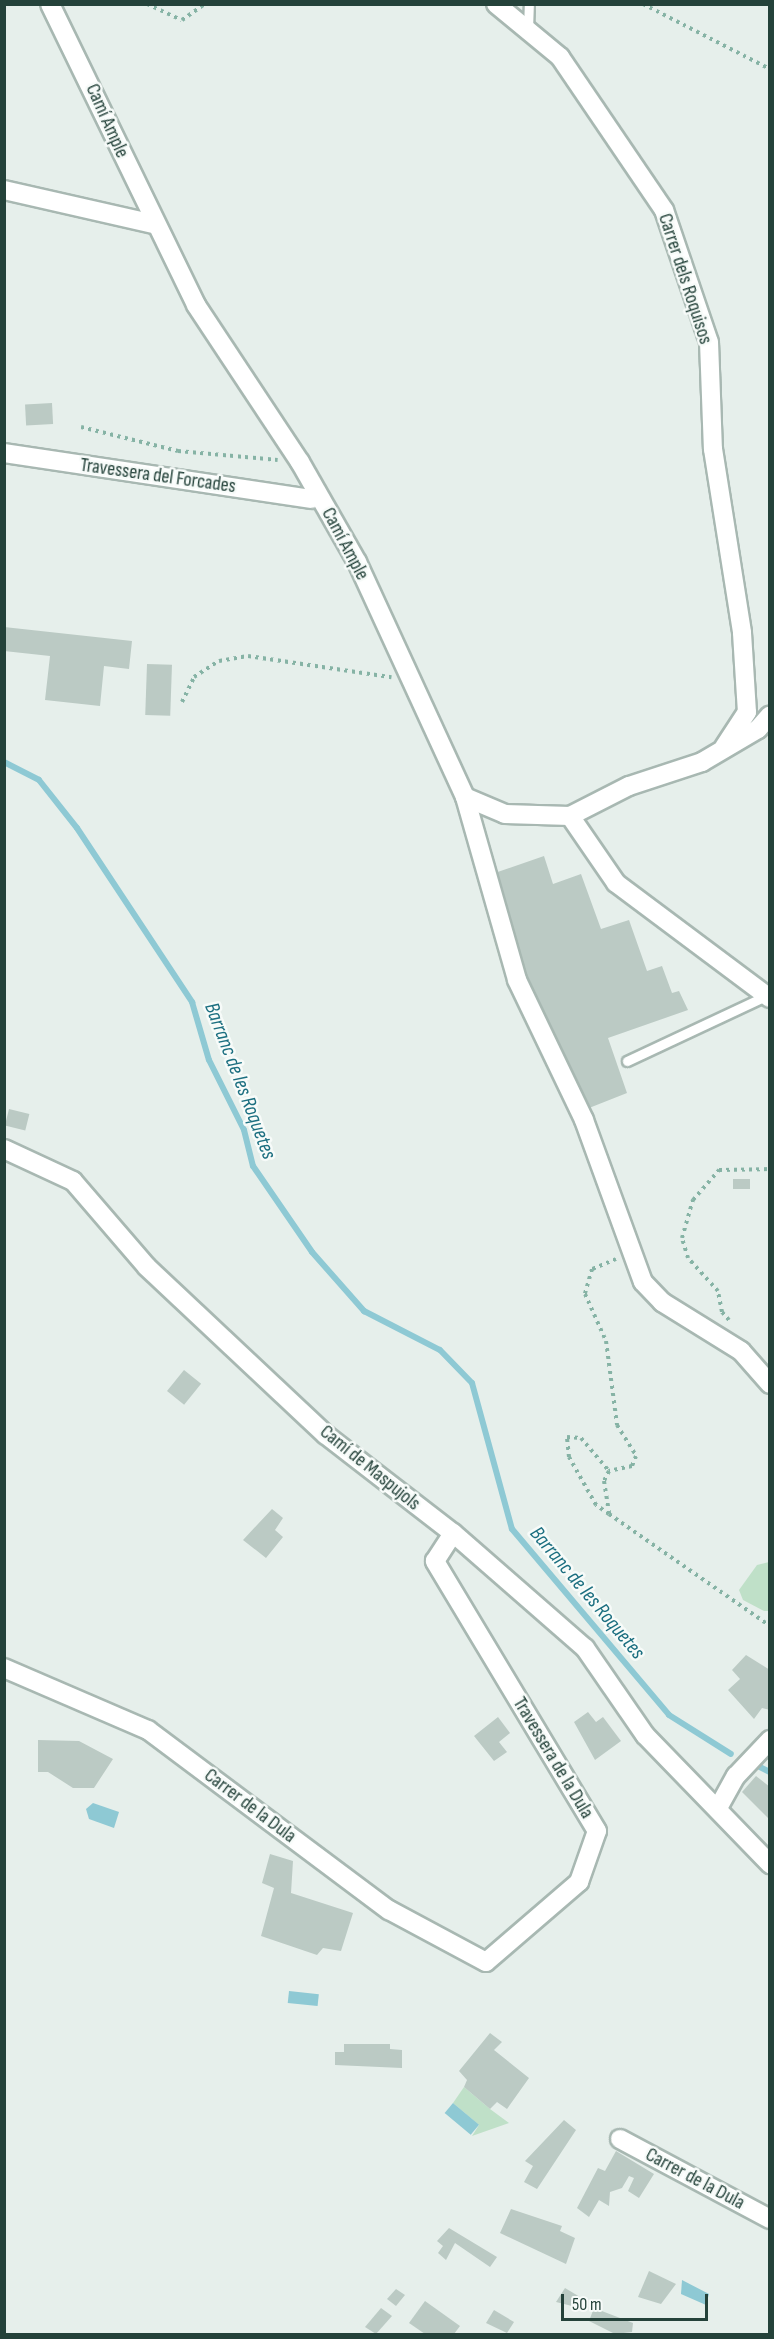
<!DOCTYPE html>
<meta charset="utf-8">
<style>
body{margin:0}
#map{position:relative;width:774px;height:2339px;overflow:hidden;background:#e6efeb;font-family:"Sofia Sans Condensed",sans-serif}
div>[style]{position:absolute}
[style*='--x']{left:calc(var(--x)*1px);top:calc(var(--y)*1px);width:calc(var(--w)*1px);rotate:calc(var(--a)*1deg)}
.green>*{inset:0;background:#bfe0c8}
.water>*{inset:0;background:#8ec9d4;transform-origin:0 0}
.stream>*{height:6px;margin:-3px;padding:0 3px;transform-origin:3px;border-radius:3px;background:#8ec9d4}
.building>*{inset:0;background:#bbcac4;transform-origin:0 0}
.path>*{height:4px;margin-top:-2px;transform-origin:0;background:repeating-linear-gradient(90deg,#86b3a5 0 3px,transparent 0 7.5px)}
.roads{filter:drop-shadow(2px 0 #a8b8b2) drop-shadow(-2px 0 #a8b8b2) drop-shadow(0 2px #a8b8b2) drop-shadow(0 -2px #a8b8b2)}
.lane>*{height:9px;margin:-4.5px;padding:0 4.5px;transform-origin:4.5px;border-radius:4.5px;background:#fff}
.street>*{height:18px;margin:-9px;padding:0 9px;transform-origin:9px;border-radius:9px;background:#fff}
span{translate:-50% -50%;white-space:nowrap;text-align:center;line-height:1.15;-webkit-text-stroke:5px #f7fbf9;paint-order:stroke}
.street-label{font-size:20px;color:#24423a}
.water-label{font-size:21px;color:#1c6f80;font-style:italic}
.frame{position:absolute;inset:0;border:6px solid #24423a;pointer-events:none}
.scale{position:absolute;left:561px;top:2294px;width:147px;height:27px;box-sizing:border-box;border:3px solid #24423a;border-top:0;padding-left:8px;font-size:18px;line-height:21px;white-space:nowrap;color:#24423a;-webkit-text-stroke:4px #f7fbf9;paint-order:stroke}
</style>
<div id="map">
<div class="green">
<div style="clip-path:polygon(769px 1562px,769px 1611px,764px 1611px,743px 1600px,739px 1590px,757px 1565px)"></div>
<div style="clip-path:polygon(464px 2087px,490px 2109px,509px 2123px,472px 2136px,479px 2125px,453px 2103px)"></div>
</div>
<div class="water">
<div style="clip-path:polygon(93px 1803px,119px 1812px,114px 1828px,89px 1819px,86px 1809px)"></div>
<div style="left:289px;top:1991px;width:30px;height:12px;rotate:6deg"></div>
<div style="left:453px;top:2103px;width:34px;height:13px;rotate:40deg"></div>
<div style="clip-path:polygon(682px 2280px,709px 2294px,706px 2305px,681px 2294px)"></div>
</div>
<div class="stream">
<div style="--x:4;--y:762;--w:39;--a:27"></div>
<div style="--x:39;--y:780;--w:61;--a:51.6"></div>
<div style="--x:77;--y:828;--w:209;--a:56.5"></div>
<div style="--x:192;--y:1002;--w:60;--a:73.7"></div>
<div style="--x:209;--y:1060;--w:78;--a:63.4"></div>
<div style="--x:244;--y:1130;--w:37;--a:76"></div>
<div style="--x:253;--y:1166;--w:104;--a:55.5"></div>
<div style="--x:312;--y:1252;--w:79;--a:48.6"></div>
<div style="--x:364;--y:1311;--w:85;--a:27.2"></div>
<div style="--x:440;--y:1350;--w:46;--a:45.9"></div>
<div style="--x:472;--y:1383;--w:151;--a:74.7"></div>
<div style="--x:512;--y:1529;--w:243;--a:49.8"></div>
<div style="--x:669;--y:1715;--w:73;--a:32.2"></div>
<div style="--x:756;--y:1765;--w:16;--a:27"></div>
</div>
<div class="building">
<div style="left:52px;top:403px;width:21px;height:27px;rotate:87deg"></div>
<div style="clip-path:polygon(4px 627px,132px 641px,129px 669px,104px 666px,100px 706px,45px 700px,50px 656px,4px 651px)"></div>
<div style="left:147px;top:664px;width:25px;height:51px;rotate:2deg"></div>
<div style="clip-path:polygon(544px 856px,553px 884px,581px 874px,601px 929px,629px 920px,647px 971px,662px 966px,672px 993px,679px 991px,688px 1010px,608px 1038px,627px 1093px,584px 1110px,547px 1046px,486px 876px)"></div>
<div style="left:9px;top:1109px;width:21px;height:17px;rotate:14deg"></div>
<div style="left:733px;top:1179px;width:17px;height:10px"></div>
<div style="left:184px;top:1370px;width:22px;height:27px;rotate:39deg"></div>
<div style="clip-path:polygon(272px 1509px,283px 1518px,275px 1530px,283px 1537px,266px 1558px,243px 1540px)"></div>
<div style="clip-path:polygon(746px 1655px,770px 1670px,770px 1710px,762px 1708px,754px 1719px,728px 1690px,740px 1679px,732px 1670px)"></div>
<div style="clip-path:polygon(588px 1712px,596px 1722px,603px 1717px,621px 1741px,595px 1760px,574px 1722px)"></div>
<div style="clip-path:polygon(498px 1717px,510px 1733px,499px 1742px,507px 1752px,494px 1761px,474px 1736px)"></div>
<div style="clip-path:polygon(38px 1740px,79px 1741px,113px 1759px,94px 1788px,73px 1788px,48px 1772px,38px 1772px)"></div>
<div style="clip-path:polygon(756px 1776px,770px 1787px,770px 1820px,742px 1792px)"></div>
<div style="clip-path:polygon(270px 1854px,293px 1861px,291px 1893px,353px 1913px,341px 1951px,323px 1948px,317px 1955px,261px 1936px,274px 1888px,262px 1883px)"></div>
<div style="clip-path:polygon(490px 2033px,502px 2042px,494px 2050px,529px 2078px,507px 2109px,497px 2102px,490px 2109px,464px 2087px,467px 2080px,459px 2071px)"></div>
<div style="clip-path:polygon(344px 2044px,390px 2044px,390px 2049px,402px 2050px,402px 2068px,335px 2065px,335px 2052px,344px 2052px)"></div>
<div style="clip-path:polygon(564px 2120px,576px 2130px,537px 2189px,524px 2182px,533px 2166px,525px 2161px)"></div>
<div style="clip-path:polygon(616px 2151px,654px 2174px,639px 2198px,628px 2191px,634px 2178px,629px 2176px,622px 2188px,610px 2192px,609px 2206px,599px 2200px,589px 2217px,577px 2208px,598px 2168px,605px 2171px)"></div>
<div style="clip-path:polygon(511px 2209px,562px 2226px,560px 2231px,575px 2238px,566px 2264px,500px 2233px)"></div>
<div style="clip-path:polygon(449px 2228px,497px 2257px,490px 2267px,455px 2243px,446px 2260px,438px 2253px,443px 2246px,437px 2241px)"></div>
<div style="clip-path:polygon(649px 2271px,676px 2284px,661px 2304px,638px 2297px)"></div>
<div style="clip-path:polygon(565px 2288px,585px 2300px,580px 2308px,556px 2302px)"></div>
<div style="clip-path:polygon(396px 2289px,405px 2295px,396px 2306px,387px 2299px)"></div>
<div style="clip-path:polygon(425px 2301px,460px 2326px,454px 2334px,425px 2334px,409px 2323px)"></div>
<div style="clip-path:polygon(381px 2308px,392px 2316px,376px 2334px,365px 2327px)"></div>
<div style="clip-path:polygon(594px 2308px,633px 2323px,632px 2332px,615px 2334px,589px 2321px)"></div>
<div style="clip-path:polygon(494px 2310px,514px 2322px,507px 2333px,486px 2323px)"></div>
</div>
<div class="path">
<div style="--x:147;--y:4;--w:38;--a:25"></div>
<div style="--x:182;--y:20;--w:28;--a:-35"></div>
<div style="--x:643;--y:4;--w:143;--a:27.1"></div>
<div style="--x:81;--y:427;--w:100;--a:13.9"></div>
<div style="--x:178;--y:451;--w:100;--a:5.1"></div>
<div style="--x:182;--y:702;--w:28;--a:-64"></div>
<div style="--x:194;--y:677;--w:30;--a:-33"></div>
<div style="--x:219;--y:661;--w:29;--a:-10"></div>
<div style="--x:248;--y:656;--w:145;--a:8.4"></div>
<div style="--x:616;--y:1259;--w:26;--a:157"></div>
<div style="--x:592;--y:1269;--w:26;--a:106"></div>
<div style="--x:585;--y:1294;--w:51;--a:65.9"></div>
<div style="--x:606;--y:1341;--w:85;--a:82.5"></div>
<div style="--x:617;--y:1425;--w:36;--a:58"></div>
<div style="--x:636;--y:1456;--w:11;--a:112"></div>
<div style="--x:632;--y:1466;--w:24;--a:168"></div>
<div style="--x:609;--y:1471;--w:11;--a:117"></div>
<div style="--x:604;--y:1481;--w:33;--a:81"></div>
<div style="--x:609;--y:1514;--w:196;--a:34.8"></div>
<div style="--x:729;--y:1320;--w:11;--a:-131"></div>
<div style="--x:722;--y:1312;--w:21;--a:-101"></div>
<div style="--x:718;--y:1291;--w:45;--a:-132.3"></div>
<div style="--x:688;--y:1258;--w:21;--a:-107"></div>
<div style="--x:682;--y:1238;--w:40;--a:-74"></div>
<div style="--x:693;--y:1200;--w:40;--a:-49"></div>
<div style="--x:719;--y:1170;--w:51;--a:-1.1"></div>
<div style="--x:609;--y:1514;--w:16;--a:-145"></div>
<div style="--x:596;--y:1505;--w:55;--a:-119.4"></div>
<div style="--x:569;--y:1457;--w:20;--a:-96"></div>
<div style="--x:567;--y:1437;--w:14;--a:4"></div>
<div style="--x:581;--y:1438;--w:43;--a:49.7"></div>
</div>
<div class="roads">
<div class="lane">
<div style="--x:528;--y:29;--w:25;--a:-88"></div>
<div style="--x:627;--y:1061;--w:153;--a:-25.1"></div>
</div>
<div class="street">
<div style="--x:50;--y:4;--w:335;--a:64.1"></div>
<div style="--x:196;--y:305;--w:188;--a:56.5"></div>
<div style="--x:300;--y:462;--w:115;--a:60.3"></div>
<div style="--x:357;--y:562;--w:259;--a:65.3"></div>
<div style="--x:465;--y:797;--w:43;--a:23"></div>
<div style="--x:505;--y:814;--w:65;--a:1.8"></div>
<div style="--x:570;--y:816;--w:66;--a:-27"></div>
<div style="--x:629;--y:786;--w:77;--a:-18.2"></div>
<div style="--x:702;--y:762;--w:65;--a:-30.5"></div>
<div style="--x:758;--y:729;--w:18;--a:-49"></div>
<div style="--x:496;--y:4;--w:83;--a:39.6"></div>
<div style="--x:560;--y:57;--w:185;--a:55.8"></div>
<div style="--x:664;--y:210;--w:139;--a:71.2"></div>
<div style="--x:709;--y:342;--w:107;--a:87.9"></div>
<div style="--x:713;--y:449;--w:186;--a:81"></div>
<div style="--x:742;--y:633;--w:79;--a:86.4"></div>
<div style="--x:747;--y:712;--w:42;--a:123.3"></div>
<div style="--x:4;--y:190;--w:154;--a:12.8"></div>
<div style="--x:4;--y:453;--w:311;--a:8.5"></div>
<div style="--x:465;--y:797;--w:190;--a:74.1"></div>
<div style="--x:517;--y:980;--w:155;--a:64.4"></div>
<div style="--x:584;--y:1120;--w:172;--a:70"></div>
<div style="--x:643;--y:1282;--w:28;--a:46"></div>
<div style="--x:662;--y:1302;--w:93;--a:31.8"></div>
<div style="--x:741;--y:1351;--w:44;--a:48.7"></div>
<div style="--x:570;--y:816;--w:81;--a:55.5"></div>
<div style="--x:616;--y:883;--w:192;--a:36.8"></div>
<div style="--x:4;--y:1149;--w:76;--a:24.9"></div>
<div style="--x:73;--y:1181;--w:113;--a:49.3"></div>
<div style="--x:147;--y:1267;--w:245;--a:43.2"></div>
<div style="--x:326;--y:1435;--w:160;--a:37.7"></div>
<div style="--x:453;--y:1533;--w:175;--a:41.1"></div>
<div style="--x:585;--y:1648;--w:106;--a:55.4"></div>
<div style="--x:645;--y:1735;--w:180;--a:45.9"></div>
<div style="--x:4;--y:1668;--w:157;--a:23.3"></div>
<div style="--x:148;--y:1730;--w:301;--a:36.8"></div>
<div style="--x:389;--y:1910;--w:110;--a:28.2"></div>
<div style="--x:486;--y:1962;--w:123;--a:-40.7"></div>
<div style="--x:579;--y:1882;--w:54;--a:-70.6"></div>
<div style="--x:597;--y:1831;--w:315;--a:-121"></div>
<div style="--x:435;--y:1561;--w:33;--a:-57"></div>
<div style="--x:718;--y:1808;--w:37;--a:-61"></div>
<div style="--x:736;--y:1776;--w:50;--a:-46.6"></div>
<div style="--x:620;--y:2139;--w:170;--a:28.1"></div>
</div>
</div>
<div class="street-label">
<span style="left:107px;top:121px;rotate:66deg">Camí Ample</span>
<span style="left:685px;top:279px;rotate:72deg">Carrer dels Roquisos</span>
<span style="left:158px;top:476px;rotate:8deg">Travessera del Forcades</span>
<span style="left:345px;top:544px;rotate:62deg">Camí Ample</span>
<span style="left:370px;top:1468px;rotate:39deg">Camí de Maspujols</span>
<span style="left:553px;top:1758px;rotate:59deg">Travessera de la Dula</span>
<span style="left:250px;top:1806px;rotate:37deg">Carrer de la Dula</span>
<span style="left:695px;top:2179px;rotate:28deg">Carrer de la Dula</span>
</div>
<div class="water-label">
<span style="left:240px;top:1081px;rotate:69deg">Barranc de les Roquetes</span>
<span style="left:587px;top:1593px;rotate:50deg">Barranc de les Roquetes</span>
</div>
<div class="frame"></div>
<div class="scale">50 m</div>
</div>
